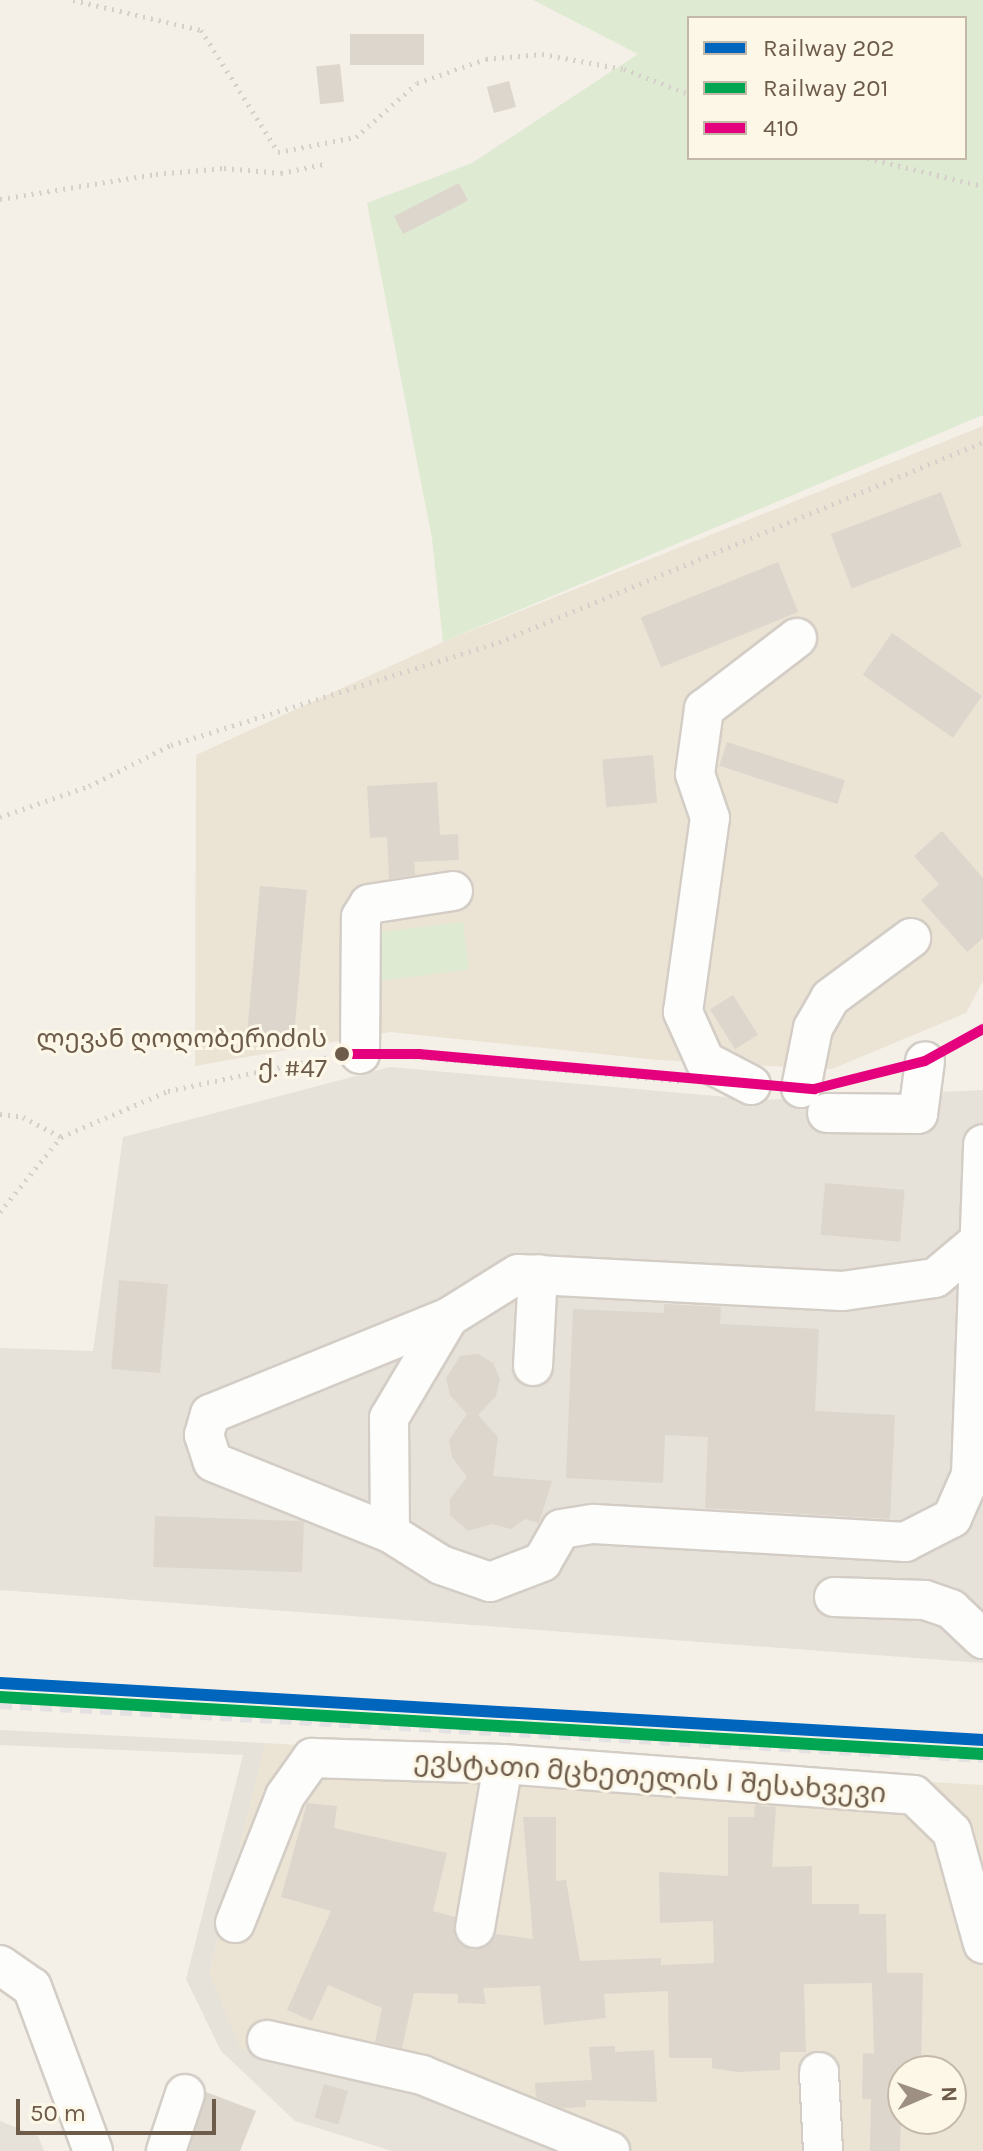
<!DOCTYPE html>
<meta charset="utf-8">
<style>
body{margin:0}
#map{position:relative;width:983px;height:2151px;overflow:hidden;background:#f4f0e7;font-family:Karla,"Noto Sans Georgian",sans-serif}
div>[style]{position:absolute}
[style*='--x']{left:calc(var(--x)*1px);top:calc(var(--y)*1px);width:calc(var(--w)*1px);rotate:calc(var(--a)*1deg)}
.residential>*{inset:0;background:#ebe3d4}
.industrial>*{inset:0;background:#e6e1d9}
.green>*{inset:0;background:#dfead3;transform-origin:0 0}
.building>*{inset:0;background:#ddd6cd;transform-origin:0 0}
.path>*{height:5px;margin-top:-2.5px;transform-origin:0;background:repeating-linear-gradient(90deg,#d5d0c9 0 2px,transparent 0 8px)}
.roads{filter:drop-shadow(2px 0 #d3cdc6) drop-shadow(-2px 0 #d3cdc6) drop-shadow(0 2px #d3cdc6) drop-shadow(0 -2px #d3cdc6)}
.minor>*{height:38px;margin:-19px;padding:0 19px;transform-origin:19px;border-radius:19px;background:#fdfdfb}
.rail>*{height:6px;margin-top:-3px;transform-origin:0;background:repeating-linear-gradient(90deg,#e4e1e3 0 12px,transparent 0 20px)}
.bus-1>*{height:10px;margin:-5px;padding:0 5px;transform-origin:5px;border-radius:5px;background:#e5007d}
.rail-1>*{height:12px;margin:-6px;padding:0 6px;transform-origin:6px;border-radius:6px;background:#0065bd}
.rail-2>*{height:12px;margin:-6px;padding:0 6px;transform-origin:6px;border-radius:6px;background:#00a651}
.dots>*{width:22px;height:22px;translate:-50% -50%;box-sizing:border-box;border:4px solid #fdf7e8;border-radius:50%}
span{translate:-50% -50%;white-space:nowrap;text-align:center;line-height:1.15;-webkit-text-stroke:6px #fdf7e8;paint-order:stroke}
.bus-label{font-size:26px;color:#6e5c4b}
.right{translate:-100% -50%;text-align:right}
.street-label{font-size:28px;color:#6e5c4b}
.legend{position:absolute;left:687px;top:16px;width:280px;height:144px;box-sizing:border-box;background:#fdf7e8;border:2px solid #c4b9a9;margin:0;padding:10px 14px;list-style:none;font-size:24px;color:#6e5c4b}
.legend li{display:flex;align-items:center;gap:16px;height:40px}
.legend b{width:40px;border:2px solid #c4b9a9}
.north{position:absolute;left:887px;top:2055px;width:80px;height:80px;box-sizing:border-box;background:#fdf7e8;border:2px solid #c4b9a9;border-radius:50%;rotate:88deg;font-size:22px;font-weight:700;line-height:32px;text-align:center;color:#6e5c4b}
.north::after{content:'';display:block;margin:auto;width:28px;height:36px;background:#9d9082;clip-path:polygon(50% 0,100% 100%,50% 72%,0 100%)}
.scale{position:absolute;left:16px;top:2099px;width:200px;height:36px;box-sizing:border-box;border:4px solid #6e5c4b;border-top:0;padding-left:10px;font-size:24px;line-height:28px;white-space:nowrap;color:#6e5c4b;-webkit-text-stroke:6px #fdf7e8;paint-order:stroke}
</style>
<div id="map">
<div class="residential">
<div style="clip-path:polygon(983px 426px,983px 981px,966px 1013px,832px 1069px,658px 1060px,390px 1032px,195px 1066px,196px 755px,443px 642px)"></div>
<div style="clip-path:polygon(evenodd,265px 1743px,983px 1785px,983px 2151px,578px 2151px,367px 2076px,241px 2050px,209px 1973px,265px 1743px,903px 2071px,951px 2071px,951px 2119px,903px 2119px,903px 2071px)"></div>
</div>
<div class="industrial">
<div style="clip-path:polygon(390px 1067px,760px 1100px,983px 1090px,983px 1663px,0 1590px,0 1348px,93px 1351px,123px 1137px)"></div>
<div style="clip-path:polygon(0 1730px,265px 1743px,209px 1973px,241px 2049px,367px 2076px,578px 2151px,392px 2151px,295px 2121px,221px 2051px,186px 1979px,243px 1755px,0 1745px)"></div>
<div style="clip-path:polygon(0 2121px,38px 2136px,44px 2151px,0 2151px)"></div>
</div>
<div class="green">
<div style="clip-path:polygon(evenodd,533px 0,983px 0,983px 415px,443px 642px,432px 539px,367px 203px,472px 163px,638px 54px,533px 0,689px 18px,965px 18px,965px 158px,689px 158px,689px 18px)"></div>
<div style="left:463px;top:922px;width:48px;height:95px;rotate:83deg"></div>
</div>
<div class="building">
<div style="left:350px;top:34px;width:74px;height:31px"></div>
<div style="left:340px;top:64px;width:38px;height:24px;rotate:84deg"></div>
<div style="left:509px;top:81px;width:27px;height:23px;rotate:75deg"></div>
<div style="left:459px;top:183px;width:20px;height:73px;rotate:63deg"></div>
<div style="left:941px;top:492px;width:58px;height:118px;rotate:69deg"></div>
<div style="left:778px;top:562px;width:54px;height:148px;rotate:68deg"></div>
<div style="left:892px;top:633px;width:110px;height:51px;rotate:35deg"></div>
<div style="left:727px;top:742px;width:124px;height:25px;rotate:18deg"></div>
<div style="left:653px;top:755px;width:48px;height:51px;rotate:85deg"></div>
<div style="clip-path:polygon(437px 782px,440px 835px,458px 834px,459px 860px,414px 862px,415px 875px,389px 879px,387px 837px,370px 838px,367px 786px)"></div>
<div style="clip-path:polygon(942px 831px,983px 878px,983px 938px,967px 952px,921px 900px,939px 884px,914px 856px)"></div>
<div style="left:260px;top:886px;width:47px;height:151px;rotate:5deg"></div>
<div style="left:733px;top:995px;width:47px;height:27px;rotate:58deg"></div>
<div style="left:825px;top:1183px;width:80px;height:52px;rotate:5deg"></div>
<div style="left:119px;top:1280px;width:49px;height:89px;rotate:5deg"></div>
<div style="clip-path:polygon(664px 1304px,721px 1307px,720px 1324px,819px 1329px,815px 1411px,895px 1415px,890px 1519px,705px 1508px,708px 1437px,665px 1435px,663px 1483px,566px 1478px,573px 1309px,664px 1313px)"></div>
<div style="clip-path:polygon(478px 1354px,493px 1363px,500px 1379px,496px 1396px,478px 1415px,498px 1437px,493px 1476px,552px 1481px,539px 1523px,525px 1519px,511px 1529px,492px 1524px,468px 1531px,450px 1515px,450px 1499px,467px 1477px,452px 1457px,449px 1440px,467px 1414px,450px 1395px,446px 1378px,460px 1356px)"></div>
<div style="left:155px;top:1516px;width:149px;height:51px;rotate:2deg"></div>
<div style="clip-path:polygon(307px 1803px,337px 1806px,334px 1828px,447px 1853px,433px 1911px,455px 1917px,455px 1936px,472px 1950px,483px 1948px,496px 1934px,533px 1939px,523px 1817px,556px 1817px,556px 1881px,566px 1880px,580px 1961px,661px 1958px,661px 1965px,714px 1963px,713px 1921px,660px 1923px,659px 1872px,728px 1876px,728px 1817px,754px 1817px,755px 1805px,776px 1807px,772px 1867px,812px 1866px,812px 1904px,859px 1904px,859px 1914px,886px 1914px,887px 1973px,923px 1973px,921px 2071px,902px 2071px,900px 2151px,870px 2151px,871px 2099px,862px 2099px,863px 2053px,874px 2054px,872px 1983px,804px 1984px,806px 2052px,780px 2052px,780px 2070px,737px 2072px,712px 2068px,712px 2058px,669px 2058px,668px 1991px,604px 1994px,606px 2018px,544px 2025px,540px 1986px,483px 1988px,486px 2004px,458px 2003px,458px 1994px,414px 1993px,402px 2048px,375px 2042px,382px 2008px,328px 1985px,312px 2021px,287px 2010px,331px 1911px,281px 1897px)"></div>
<div style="clip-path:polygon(615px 2046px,615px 2052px,654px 2050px,657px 2102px,586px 2100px,586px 2107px,562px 2108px,536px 2097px,535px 2083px,592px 2080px,589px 2047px)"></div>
<div style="left:324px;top:2084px;width:25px;height:35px;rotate:16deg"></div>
<div style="clip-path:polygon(206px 2092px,256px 2111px,240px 2151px,189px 2151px)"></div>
</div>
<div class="path">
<div style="--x:73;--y:0;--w:131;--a:13.2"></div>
<div style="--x:201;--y:30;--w:144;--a:57.7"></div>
<div style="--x:278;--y:152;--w:79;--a:-10.9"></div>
<div style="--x:356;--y:137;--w:81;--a:-41.5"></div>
<div style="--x:417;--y:83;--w:73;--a:-19.2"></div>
<div style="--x:486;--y:59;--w:56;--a:-5.1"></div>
<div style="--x:542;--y:54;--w:83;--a:10.4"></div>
<div style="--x:624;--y:69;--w:70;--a:21"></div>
<div style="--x:867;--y:158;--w:119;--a:13.6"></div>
<div style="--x:0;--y:199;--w:158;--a:-9.1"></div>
<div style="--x:156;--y:174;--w:68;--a:-5"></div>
<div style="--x:224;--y:168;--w:57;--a:5"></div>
<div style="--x:281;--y:173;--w:44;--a:-11.8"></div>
<div style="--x:0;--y:817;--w:94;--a:-19.2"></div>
<div style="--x:89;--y:786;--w:92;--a:-26.6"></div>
<div style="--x:171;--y:745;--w:344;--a:-17.4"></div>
<div style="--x:499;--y:642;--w:524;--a:-22.45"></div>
<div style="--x:950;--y:1049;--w:39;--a:-31"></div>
<div style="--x:390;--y:1054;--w:293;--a:5.3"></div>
<div style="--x:851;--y:1080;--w:42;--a:-13.7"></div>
<div style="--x:0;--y:1114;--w:23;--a:7"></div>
<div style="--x:23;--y:1117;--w:43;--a:27.8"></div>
<div style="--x:0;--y:1212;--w:97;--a:-50.9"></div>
<div style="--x:61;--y:1137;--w:116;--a:-23.3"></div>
<div style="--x:168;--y:1091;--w:168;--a:-12"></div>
</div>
<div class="roads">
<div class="minor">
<div style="--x:360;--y:1054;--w:137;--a:-89.6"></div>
<div style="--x:361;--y:917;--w:15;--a:-58"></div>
<div style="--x:369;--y:904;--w:85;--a:-8.8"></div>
<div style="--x:751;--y:1085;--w:52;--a:-152.4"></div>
<div style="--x:705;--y:1061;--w:54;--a:-114.2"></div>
<div style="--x:683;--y:1012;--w:196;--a:-82.1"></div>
<div style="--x:710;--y:818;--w:46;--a:-108.8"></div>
<div style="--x:695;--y:774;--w:66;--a:-82.1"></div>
<div style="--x:704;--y:709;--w:117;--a:-37.4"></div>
<div style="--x:801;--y:1088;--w:61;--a:-78.7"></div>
<div style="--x:813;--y:1028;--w:34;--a:-60"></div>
<div style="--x:830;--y:998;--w:101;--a:-36.5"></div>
<div style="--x:827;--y:1113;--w:91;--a:0.6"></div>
<div style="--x:918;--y:1114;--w:53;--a:-82.5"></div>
<div style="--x:979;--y:1241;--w:57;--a:139.9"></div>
<div style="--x:935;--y:1278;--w:94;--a:172"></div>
<div style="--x:842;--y:1291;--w:324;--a:-177"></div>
<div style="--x:518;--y:1274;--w:81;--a:148.1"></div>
<div style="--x:449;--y:1317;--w:258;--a:157.9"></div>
<div style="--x:210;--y:1414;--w:22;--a:106"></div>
<div style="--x:204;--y:1435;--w:28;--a:72"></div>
<div style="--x:213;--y:1462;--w:191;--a:21.9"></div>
<div style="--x:390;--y:1533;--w:60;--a:32.1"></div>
<div style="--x:441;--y:1565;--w:52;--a:19.1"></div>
<div style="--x:490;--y:1582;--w:56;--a:-21"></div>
<div style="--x:542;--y:1562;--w:38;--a:-60"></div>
<div style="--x:561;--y:1529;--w:33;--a:-9"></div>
<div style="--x:594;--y:1524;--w:312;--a:3.3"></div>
<div style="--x:905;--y:1542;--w:53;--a:-27.1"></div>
<div style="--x:952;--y:1518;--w:47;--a:-66.2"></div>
<div style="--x:971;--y:1475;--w:331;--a:-87.9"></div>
<div style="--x:533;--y:1366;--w:92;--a:-86.9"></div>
<div style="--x:390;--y:1533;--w:115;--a:-90.5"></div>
<div style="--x:389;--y:1418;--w:117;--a:-59.3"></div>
<div style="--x:834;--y:1597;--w:91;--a:1.9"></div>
<div style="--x:925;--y:1600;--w:28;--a:19"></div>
<div style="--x:951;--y:1609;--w:44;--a:43.2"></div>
<div style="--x:235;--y:1923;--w:136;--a:-68.5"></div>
<div style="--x:285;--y:1796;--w:47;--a:-54.6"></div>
<div style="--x:312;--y:1758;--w:191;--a:1.8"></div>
<div style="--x:503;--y:1764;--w:412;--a:4.3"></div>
<div style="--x:914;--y:1795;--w:53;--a:44.2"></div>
<div style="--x:952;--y:1832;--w:116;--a:74.5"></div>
<div style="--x:475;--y:1928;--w:166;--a:-80.3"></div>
<div style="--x:0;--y:1965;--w:39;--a:35"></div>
<div style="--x:32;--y:1987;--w:175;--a:69.6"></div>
<div style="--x:267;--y:2040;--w:159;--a:12.7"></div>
<div style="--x:422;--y:2075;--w:203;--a:22"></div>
<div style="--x:819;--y:2072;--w:79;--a:87.1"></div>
<div style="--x:166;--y:2151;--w:60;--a:-71.6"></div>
</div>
</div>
<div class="rail">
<div style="--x:0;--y:1706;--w:984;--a:3.14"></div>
</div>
<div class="bus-1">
<div style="--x:342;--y:1054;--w:77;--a:0"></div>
<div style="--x:419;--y:1054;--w:397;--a:5.1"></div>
<div style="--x:814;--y:1089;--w:114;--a:-14.2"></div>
<div style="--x:925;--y:1061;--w:66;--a:-28.9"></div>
</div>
<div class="rail-1">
<div style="--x:0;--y:1683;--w:985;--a:3.32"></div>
</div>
<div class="rail-2">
<div style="--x:0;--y:1697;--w:984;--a:3.32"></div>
</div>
<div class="dots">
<div style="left:342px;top:1054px;background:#6e5c4b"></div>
</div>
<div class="bus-label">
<span class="right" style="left:327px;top:1054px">ლევან ღოღობერიძის<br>ქ. #47</span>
</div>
<div class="street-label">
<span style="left:650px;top:1777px;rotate:4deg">ევსტათი მცხეთელის I შესახვევი</span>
</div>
<ul class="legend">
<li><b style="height:10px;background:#0065bd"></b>Railway 202</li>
<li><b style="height:10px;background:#00a651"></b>Railway 201</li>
<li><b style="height:10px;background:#e5007d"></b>410</li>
</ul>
<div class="north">N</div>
<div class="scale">50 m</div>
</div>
